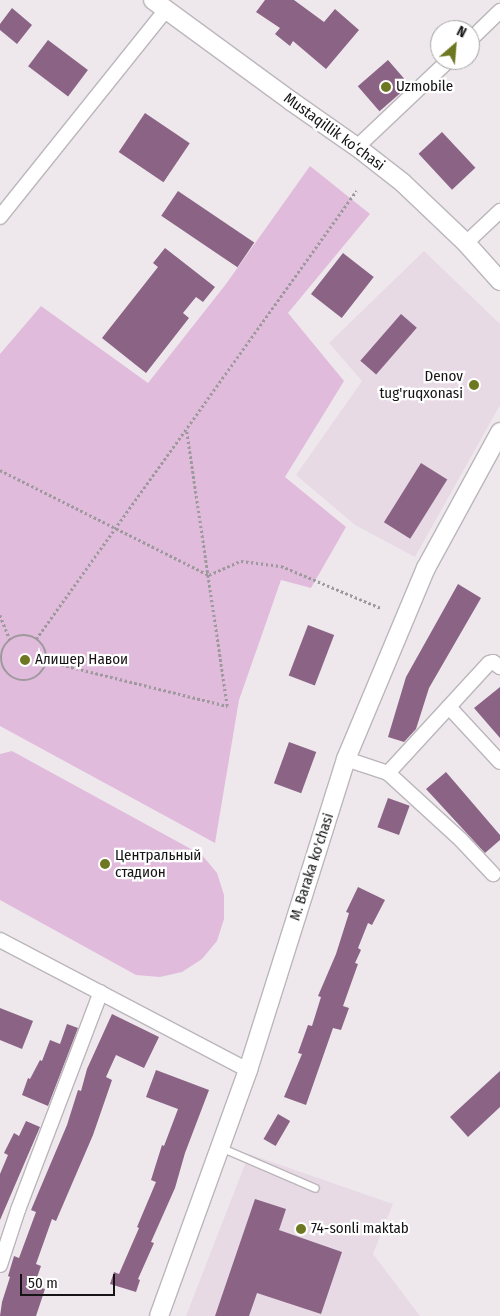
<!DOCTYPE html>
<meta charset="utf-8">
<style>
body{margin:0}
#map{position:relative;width:500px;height:1316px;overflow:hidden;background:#eee8ed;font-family:"Fira Sans Condensed",sans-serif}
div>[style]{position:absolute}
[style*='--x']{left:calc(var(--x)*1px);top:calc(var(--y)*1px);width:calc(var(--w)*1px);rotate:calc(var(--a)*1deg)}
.built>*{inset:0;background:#e7dae5}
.green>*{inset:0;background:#e1bbdc}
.building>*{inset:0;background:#8a6385;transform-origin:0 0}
.path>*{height:2.5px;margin-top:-1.25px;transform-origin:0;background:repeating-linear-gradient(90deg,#9d999c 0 2.5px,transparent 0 5px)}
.path>.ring{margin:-1.25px;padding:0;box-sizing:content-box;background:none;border:2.5px solid #9d999c;border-radius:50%}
.roads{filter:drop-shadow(1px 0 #bbb6bb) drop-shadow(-1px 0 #bbb6bb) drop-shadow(0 1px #bbb6bb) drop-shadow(0 -1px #bbb6bb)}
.service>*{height:7px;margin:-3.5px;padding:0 3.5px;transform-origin:3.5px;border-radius:3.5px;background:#fff}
.minor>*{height:14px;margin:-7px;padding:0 7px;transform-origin:7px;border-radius:7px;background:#fff}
.tertiary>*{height:18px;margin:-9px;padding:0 9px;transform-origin:9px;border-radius:9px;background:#fff}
.dots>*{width:14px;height:14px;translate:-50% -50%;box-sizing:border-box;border:2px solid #fff;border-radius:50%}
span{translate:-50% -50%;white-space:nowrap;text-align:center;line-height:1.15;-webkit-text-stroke:4.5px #fff;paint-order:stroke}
.poi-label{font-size:15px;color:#161415}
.left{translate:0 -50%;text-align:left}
.right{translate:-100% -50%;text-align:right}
.street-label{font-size:15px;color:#161415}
.north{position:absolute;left:430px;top:20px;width:50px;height:50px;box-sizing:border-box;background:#fff;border:1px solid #a2a1a1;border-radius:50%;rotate:27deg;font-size:14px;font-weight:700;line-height:20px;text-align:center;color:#161415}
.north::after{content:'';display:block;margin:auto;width:18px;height:22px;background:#6e7721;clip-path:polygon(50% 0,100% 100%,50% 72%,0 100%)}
.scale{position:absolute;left:20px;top:1274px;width:95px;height:22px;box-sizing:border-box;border:2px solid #161415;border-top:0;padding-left:6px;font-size:15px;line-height:18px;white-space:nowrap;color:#161415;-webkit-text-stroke:4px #fff;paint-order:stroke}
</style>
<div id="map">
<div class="built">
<div style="clip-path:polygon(424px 251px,500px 324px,500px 405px,415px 557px,355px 525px,296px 475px,362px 381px,329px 343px)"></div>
<div style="clip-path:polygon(249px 1154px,393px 1204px,373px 1254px,420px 1316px,186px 1316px)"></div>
</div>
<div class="green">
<div style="clip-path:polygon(310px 166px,370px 214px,288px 313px,344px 381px,285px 477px,346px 527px,311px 588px,281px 580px,239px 700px,215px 843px,0 726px,0 354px,41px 306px,148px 383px,226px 284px)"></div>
<div style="clip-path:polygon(12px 751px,202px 855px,217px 873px,224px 895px,224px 919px,217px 941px,202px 959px,182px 972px,160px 977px,136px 975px,0 900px,0 754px)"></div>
</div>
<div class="building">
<div style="clip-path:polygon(265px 0,294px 0,324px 22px,335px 9px,359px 30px,326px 69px,293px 41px,290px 46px,275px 34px,280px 28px,256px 12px)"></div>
<div style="clip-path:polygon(12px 8px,32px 25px,17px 44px,0 30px,0 24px)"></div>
<div style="left:48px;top:40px;width:50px;height:33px;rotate:37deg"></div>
<div style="left:388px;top:60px;width:33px;height:40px;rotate:49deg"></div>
<div style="left:145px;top:113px;width:54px;height:47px;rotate:34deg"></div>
<div style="left:442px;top:132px;width:49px;height:32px;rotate:47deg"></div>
<div style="left:178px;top:191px;width:92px;height:30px;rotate:34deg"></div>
<div style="clip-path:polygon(165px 248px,215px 287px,203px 302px,196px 297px,183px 313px,189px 318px,146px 373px,102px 338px,158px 267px,153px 263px)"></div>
<div style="left:343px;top:253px;width:39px;height:52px;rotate:38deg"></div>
<div style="left:401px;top:314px;width:21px;height:62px;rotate:41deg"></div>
<div style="left:421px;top:463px;width:31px;height:70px;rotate:32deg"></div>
<div style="clip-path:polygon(458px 584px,481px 598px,429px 688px,416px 729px,404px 742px,388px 737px,406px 677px)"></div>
<div style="left:308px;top:625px;width:28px;height:54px;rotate:21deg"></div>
<div style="clip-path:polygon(500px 687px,500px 738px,474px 708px)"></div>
<div style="left:289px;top:742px;width:29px;height:44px;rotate:20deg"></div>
<div style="clip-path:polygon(446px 772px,500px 835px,500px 840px,485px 853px,426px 789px)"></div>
<div style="left:388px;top:798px;width:23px;height:31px;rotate:20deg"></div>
<div style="clip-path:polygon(358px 887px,385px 900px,372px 925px,368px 923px,358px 948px,361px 950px,355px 963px,358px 964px,343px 1006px,349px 1008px,341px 1030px,333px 1028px,306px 1105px,284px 1097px,302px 1054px,298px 1053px,308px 1025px,312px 1026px,321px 997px,318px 996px,336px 954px,349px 913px,346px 912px)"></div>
<div style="clip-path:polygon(0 1008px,33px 1021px,22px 1049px,0 1040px)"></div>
<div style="clip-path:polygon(112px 1014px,159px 1037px,144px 1068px,116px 1055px,106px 1077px,112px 1080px,93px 1135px,56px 1221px,52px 1219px,36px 1264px,41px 1266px,34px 1286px,45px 1289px,36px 1316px,0 1316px,2px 1302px,10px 1277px,8px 1276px,14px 1256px,19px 1258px,36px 1212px,31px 1210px,67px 1125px,78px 1090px,81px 1091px,87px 1069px)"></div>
<div style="clip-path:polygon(67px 1024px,78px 1028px,48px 1106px,22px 1095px,28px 1078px,30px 1079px,40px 1060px,42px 1061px,50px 1040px,60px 1044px)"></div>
<div style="clip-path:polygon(156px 1070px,209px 1090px,185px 1153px,175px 1188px,151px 1242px,154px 1243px,138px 1279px,140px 1280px,136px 1292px,110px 1284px,114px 1272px,119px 1274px,139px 1228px,137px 1227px,156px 1182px,151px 1180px,162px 1145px,164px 1146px,178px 1109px,146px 1097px)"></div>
<div style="clip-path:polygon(500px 1071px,500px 1107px,468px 1137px,450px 1117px)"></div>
<div style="left:278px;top:1114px;width:14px;height:29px;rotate:30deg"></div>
<div style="clip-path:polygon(26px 1121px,40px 1127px,0 1220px,0 1174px,8px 1155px,4px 1153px,14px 1133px,19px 1136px)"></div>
<div style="clip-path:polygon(255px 1199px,286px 1209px,279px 1230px,342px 1252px,321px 1314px,257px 1293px,249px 1316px,215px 1316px)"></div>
</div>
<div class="path">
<div style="--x:0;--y:470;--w:234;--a:26.7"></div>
<div style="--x:209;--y:575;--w:35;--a:-24"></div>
<div style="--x:241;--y:561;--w:40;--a:7.1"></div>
<div style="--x:281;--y:566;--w:108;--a:22.8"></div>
<div style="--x:0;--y:615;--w:27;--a:68"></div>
<div class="ring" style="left:1px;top:635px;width:43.5px;height:43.5px"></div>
<div style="--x:36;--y:639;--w:551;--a:-54.46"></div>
<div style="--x:47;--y:661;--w:186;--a:14"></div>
<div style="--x:227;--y:706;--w:280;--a:-98.4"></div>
</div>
<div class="roads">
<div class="service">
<div style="--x:220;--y:1147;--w:103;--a:23.3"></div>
</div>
<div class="minor">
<div style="--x:470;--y:40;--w:42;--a:-44"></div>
<div style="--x:357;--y:147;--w:127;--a:-43.4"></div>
<div style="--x:0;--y:217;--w:265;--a:-51.3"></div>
<div style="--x:466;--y:243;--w:47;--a:-43.3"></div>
<div style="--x:449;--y:707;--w:75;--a:47.2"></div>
<div style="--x:346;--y:759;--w:44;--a:18.4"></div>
<div style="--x:388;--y:773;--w:99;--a:42.5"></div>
<div style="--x:461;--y:840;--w:47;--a:46.7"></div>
<div style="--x:388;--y:773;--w:149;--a:-47.4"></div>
<div style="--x:489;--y:663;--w:4;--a:-14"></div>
<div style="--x:493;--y:662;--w:9;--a:36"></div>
<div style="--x:0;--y:940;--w:280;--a:27.7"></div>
<div style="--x:0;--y:1265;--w:58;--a:-71.9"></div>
<div style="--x:18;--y:1210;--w:233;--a:-69.2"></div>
</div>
<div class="tertiary">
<div style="--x:153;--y:0;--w:171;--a:36.2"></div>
<div style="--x:291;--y:101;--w:80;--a:34.9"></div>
<div style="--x:357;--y:147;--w:58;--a:38"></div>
<div style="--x:403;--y:183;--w:87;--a:43.6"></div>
<div style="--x:466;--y:243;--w:51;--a:48.2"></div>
<div style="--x:159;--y:1316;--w:262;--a:-70.1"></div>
<div style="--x:248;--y:1070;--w:326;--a:-72.5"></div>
<div style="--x:346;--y:759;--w:207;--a:-67.3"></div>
<div style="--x:426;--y:568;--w:155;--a:-61.4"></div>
</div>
</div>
<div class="dots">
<div style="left:386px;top:87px;background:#6e7721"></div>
<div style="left:474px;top:385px;background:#6e7721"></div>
<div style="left:25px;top:660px;background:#6e7721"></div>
<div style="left:105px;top:864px;background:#6e7721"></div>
<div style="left:301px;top:1229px;background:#6e7721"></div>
</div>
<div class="poi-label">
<span class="left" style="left:396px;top:87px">Uzmobile</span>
<span class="right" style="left:463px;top:385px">Denov<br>tug'ruqxonasi</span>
<span class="left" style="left:35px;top:660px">Алишер Навои</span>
<span class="left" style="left:115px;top:864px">Центральный<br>стадион</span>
<span class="left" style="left:311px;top:1229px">74-sonli maktab</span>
</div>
<div class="street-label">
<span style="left:334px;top:132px;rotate:36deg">Mustaqillik ko‘chasi</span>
<span style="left:312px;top:867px;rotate:-72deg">M. Baraka ko'chasi</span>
</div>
<div class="north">N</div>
<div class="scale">50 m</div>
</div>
